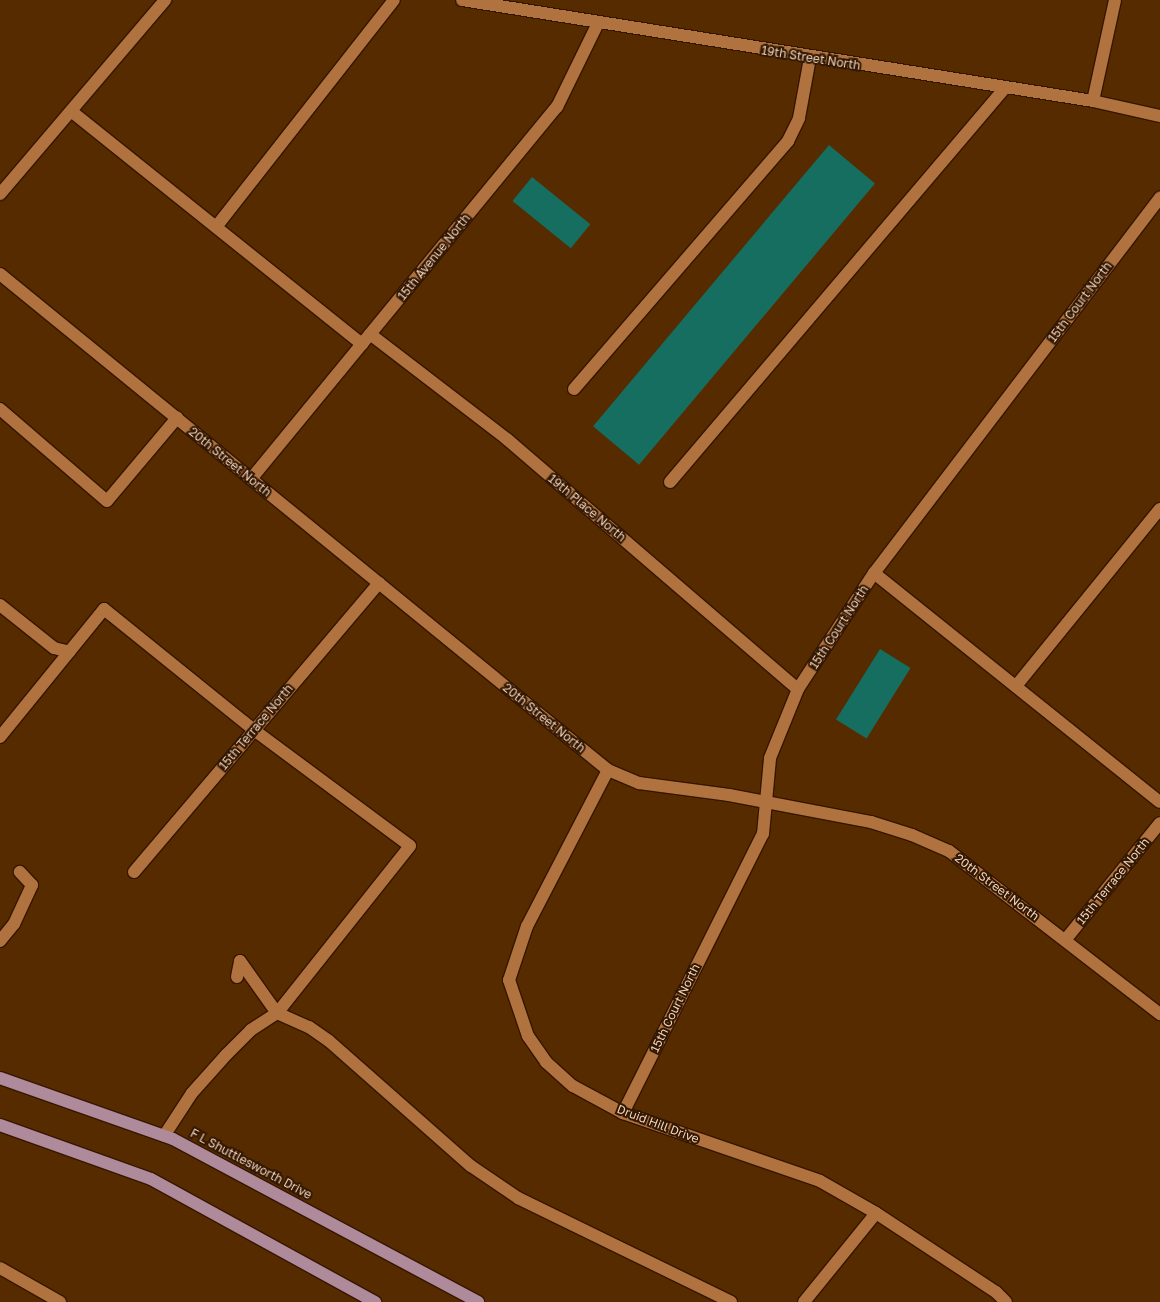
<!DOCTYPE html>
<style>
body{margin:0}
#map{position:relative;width:1160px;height:1302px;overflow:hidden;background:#572b00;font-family:"Golos Text",sans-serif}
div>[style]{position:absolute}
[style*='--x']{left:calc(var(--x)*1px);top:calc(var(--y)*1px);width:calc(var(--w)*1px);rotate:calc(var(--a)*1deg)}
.building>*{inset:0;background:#156e5f;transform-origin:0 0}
.roads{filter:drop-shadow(1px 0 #351600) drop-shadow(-1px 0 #351600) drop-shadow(0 1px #351600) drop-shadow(0 -1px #351600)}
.minor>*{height:12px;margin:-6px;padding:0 6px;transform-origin:6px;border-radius:6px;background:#b0723e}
.major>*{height:12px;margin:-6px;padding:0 6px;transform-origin:6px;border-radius:6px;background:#ae8a9a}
span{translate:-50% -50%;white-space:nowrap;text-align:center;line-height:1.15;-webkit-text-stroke:4px #311803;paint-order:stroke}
.street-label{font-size:12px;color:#f6d3ba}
</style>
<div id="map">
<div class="building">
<div style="left:829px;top:145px;width:60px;height:367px;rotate:40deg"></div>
<div style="left:532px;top:177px;width:75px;height:31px;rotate:39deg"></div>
<div style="left:880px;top:649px;width:36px;height:83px;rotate:32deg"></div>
</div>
<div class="roads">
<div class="minor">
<div style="--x:462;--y:0;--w:639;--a:9.09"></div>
<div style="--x:1093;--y:101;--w:69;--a:12.6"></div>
<div style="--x:1093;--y:101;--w:103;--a:-77.7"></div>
<div style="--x:71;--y:111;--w:373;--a:38.7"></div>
<div style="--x:0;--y:194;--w:255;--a:-49.6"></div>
<div style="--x:216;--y:227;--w:288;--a:-51.9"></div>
<div style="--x:0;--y:274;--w:785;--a:39.21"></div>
<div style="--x:608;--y:770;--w:34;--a:23"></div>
<div style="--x:639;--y:783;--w:91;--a:7.6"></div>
<div style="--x:729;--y:795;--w:145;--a:10.8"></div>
<div style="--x:871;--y:822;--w:43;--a:17.6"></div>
<div style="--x:912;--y:835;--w:40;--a:23.4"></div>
<div style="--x:949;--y:851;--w:267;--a:37.7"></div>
<div style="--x:370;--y:334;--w:174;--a:37.5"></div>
<div style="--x:508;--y:440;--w:382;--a:40.7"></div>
<div style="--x:574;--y:389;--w:328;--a:-49.2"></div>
<div style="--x:788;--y:141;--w:25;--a:-64"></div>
<div style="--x:799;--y:118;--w:61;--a:-79.6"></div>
<div style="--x:0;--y:409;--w:141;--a:40.7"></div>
<div style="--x:107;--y:501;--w:109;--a:-49.9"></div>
<div style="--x:251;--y:479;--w:482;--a:-50.6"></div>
<div style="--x:557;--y:107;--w:93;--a:-64"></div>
<div style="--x:670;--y:482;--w:516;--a:-49.64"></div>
<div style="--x:874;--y:573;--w:366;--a:38.7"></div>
<div style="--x:0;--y:605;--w:69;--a:38.5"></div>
<div style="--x:54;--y:648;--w:16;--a:14"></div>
<div style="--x:1016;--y:686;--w:228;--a:-50.9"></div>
<div style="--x:0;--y:737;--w:165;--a:-50.9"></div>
<div style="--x:104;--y:609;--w:193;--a:38.9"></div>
<div style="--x:254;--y:730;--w:194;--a:36.6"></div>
<div style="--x:410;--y:846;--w:213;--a:128.5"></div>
<div style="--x:277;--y:1013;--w:31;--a:147"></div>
<div style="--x:251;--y:1030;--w:35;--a:135"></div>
<div style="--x:226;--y:1055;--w:51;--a:131.8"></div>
<div style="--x:192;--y:1093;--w:51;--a:123.1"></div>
<div style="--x:608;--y:770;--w:176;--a:117.4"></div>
<div style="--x:527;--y:926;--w:57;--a:108.4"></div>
<div style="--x:509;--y:980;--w:59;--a:71.3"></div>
<div style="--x:528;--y:1036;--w:32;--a:55"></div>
<div style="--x:546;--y:1062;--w:36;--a:42"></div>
<div style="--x:573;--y:1086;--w:57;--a:28.4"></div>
<div style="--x:623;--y:1113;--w:208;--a:19"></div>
<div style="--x:820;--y:1181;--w:64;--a:29.7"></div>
<div style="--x:876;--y:1213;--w:144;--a:33.4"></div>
<div style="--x:996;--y:1292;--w:14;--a:45"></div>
<div style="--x:134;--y:872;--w:379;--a:-49.7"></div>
<div style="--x:1066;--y:939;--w:149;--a:-51"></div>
<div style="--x:0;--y:941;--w:22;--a:-51"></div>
<div style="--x:14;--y:924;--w:43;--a:-65.2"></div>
<div style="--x:32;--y:885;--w:18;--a:-133"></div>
<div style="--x:237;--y:977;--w:16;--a:-79"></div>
<div style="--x:240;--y:961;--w:64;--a:54.6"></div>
<div style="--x:277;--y:1013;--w:35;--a:24"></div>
<div style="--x:309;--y:1027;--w:24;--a:35"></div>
<div style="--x:329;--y:1041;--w:189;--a:41.4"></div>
<div style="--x:471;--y:1166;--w:57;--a:34.2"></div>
<div style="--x:518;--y:1198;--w:237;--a:26"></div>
<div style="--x:623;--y:1113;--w:312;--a:-63.4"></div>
<div style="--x:763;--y:834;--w:76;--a:-84.7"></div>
<div style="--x:770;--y:758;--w:74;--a:-67.9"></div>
<div style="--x:798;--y:689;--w:139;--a:-56.8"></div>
<div style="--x:874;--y:573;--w:472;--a:-52.7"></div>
<div style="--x:0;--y:1268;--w:69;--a:29.5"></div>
<div style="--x:804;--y:1302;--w:114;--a:-51"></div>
</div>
<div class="major">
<div style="--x:0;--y:1078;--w:183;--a:19.4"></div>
<div style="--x:173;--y:1139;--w:346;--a:28.1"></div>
<div style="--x:0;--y:1125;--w:160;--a:19.7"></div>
<div style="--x:151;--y:1179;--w:256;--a:28.8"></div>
</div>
</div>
<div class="street-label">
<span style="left:811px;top:58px;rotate:9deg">19th Street North</span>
<span style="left:434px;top:257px;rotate:-51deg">15th Avenue North</span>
<span style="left:1080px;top:302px;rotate:-53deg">15th Court North</span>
<span style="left:230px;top:462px;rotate:39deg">20th Street North</span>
<span style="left:587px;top:508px;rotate:40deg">19th Place North</span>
<span style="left:839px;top:627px;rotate:-57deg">15th Court North</span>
<span style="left:544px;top:718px;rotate:39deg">20th Street North</span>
<span style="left:256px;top:727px;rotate:-50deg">15th Terrace North</span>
<span style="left:1113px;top:881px;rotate:-51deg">15th Terrace North</span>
<span style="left:997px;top:887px;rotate:37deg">20th Street North</span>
<span style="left:675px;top:1008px;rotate:-64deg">15th Court North</span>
<span style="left:658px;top:1124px;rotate:21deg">Druid Hill Drive</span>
<span style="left:251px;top:1164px;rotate:28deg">F L Shuttlesworth Drive</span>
</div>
</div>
